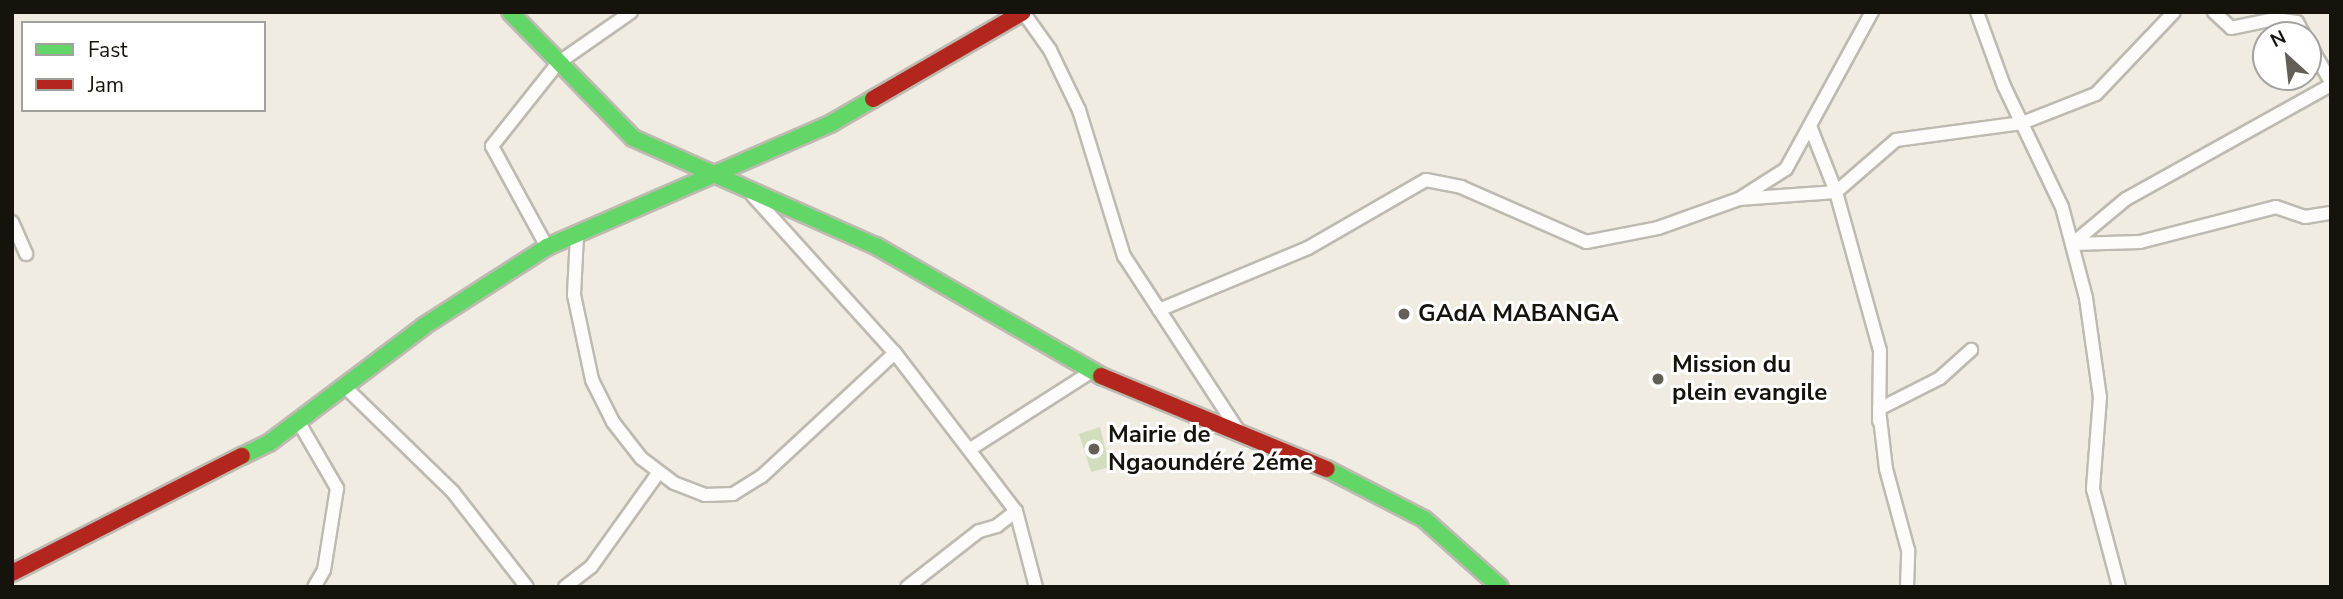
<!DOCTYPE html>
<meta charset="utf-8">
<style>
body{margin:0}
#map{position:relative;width:2343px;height:599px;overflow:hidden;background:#f1ece1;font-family:"Nunito Sans",sans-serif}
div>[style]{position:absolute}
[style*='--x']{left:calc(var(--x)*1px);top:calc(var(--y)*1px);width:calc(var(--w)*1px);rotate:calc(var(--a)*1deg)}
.green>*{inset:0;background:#d1ddbd}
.roads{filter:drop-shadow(2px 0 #bebab2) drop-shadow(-2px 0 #bebab2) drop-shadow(0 2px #bebab2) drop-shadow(0 -2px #bebab2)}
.street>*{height:12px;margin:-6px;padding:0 6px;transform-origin:6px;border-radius:6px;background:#fdfcfa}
.fast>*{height:16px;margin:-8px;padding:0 8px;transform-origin:8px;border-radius:8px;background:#63d668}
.jam>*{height:16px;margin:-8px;padding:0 8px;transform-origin:8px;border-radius:8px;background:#b3261e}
.dots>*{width:19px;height:19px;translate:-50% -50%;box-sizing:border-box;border:4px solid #fff;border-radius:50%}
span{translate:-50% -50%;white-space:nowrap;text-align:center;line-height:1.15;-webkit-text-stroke:6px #fff;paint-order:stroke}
.poi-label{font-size:24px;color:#16130c;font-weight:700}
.left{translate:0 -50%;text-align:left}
.frame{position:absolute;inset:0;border:14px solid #16130c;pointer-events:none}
.legend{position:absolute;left:21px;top:21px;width:245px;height:91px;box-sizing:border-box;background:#fff;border:2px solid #a2a19e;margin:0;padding:9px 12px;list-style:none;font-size:21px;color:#16130c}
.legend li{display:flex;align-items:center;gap:14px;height:35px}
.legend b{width:35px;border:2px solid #a2a19e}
.north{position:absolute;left:2252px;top:21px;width:70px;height:70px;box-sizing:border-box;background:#fff;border:2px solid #a2a19e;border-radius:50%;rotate:333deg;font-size:19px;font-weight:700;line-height:28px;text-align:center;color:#16130c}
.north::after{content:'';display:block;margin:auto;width:24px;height:32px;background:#635f57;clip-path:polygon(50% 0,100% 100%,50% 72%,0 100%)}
</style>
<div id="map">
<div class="green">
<div style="clip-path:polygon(1100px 427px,1110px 467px,1091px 472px,1079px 434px)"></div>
</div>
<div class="roads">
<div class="street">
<div style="--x:1023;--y:12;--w:47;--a:54.6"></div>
<div style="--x:1050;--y:50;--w:67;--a:64.2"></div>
<div style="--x:1079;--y:110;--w:153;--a:72.9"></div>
<div style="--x:1124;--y:256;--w:210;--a:56.8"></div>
<div style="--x:1977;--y:12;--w:79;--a:70"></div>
<div style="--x:2004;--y:86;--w:134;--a:64.4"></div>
<div style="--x:2062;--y:207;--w:94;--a:75.2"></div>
<div style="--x:2086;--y:298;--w:100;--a:82"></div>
<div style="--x:2100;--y:397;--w:92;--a:94.4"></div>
<div style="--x:2093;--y:489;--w:101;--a:75.1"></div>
<div style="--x:2214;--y:12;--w:23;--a:43"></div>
<div style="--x:2231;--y:28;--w:45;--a:-11.6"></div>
<div style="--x:2275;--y:19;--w:22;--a:8"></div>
<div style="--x:2297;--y:22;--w:15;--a:62"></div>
<div style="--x:2308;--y:42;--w:46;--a:60.1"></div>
<div style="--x:1810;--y:126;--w:71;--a:68.5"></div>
<div style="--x:1836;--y:192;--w:165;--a:74.5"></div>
<div style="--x:1880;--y:351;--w:70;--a:90.8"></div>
<div style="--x:753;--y:196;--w:212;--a:47.9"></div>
<div style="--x:895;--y:353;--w:199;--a:52.6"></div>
<div style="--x:1016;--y:511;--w:24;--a:142"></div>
<div style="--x:997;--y:526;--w:19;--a:164"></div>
<div style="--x:979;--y:531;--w:91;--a:142.1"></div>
<div style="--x:1742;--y:197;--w:52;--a:-32.5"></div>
<div style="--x:1786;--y:169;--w:179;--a:-61.3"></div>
<div style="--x:12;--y:222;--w:35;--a:66"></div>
<div style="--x:577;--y:235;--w:60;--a:92.9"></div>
<div style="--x:574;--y:295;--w:87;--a:78"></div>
<div style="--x:592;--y:380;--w:47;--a:63.4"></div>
<div style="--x:613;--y:422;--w:46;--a:52.1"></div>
<div style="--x:641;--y:458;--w:41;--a:37.1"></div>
<div style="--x:674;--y:483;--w:33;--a:21"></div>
<div style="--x:705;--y:495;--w:28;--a:-2"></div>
<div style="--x:733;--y:494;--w:34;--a:-32"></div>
<div style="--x:762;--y:476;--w:181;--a:-42.8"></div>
<div style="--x:2072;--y:244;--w:70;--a:-39.8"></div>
<div style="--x:2126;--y:199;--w:235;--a:-29.1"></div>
<div style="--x:2072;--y:244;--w:68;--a:-1.7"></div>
<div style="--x:2140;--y:242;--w:140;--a:-14.4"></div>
<div style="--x:2276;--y:207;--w:31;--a:19"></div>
<div style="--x:2305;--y:217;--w:26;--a:-9"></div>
<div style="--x:547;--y:247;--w:115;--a:-118.6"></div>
<div style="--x:492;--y:146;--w:106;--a:-51.5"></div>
<div style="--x:558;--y:63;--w:89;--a:-34.9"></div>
<div style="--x:1159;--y:310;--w:161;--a:-22.6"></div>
<div style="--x:1308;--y:248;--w:136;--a:-30"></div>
<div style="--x:1426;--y:180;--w:36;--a:11"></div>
<div style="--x:1461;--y:187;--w:137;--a:23.7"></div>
<div style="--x:1586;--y:242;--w:73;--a:-11"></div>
<div style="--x:1658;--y:228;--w:86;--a:-19.7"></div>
<div style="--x:1739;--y:199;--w:97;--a:-4.1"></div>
<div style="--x:1836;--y:192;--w:79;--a:-40.9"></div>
<div style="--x:1896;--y:140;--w:127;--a:-7.7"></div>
<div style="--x:2022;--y:123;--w:79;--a:-21.4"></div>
<div style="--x:2096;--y:94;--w:113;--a:-46.4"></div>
<div style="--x:343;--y:385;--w:153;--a:44.2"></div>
<div style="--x:453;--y:492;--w:120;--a:52.1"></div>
<div style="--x:298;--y:421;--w:78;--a:59.8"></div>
<div style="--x:337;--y:488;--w:83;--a:99"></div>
<div style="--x:324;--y:570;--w:20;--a:120"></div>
<div style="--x:972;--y:448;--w:141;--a:-32.6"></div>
<div style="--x:1016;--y:511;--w:79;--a:75.3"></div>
<div style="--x:565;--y:587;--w:33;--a:-38"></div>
<div style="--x:591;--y:567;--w:117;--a:-54.4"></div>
<div style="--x:1907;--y:587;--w:37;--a:-88"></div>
<div style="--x:1908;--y:550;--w:84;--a:-105.2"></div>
<div style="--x:1886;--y:469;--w:60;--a:-96.7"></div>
<div style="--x:1879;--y:409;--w:68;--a:-26.9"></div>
<div style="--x:1940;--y:378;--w:42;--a:-42.1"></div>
</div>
<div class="fast">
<div style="--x:510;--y:12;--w:176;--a:45.7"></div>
<div style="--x:633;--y:138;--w:266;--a:24"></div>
<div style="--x:876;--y:246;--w:260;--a:30"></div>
<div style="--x:242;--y:456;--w:30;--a:-26"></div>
<div style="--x:269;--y:443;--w:194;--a:-37"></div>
<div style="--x:424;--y:326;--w:146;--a:-32.7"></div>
<div style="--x:547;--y:247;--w:309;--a:-23.5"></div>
<div style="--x:830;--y:124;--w:50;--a:-30.2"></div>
<div style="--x:1327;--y:469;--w:109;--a:27.3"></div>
<div style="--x:1424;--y:519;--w:102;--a:41.8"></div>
</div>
<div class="jam">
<div style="--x:873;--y:99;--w:173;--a:-30.1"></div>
<div style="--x:1101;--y:376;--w:244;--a:22.4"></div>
<div style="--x:12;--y:573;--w:258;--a:-27"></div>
</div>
</div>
<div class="dots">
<div style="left:1404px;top:314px;background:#635f57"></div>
<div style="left:1658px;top:379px;background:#635f57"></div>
<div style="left:1094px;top:449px;background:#635f57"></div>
</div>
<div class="poi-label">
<span class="left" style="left:1418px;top:314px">GAdA MABANGA</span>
<span class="left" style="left:1672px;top:379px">Mission du<br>plein evangile</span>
<span class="left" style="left:1108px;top:449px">Mairie de<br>Ngaoundéré 2éme</span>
</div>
<div class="frame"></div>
<ul class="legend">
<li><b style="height:9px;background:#63d668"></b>Fast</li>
<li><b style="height:9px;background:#b3261e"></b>Jam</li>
</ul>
<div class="north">N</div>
</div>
